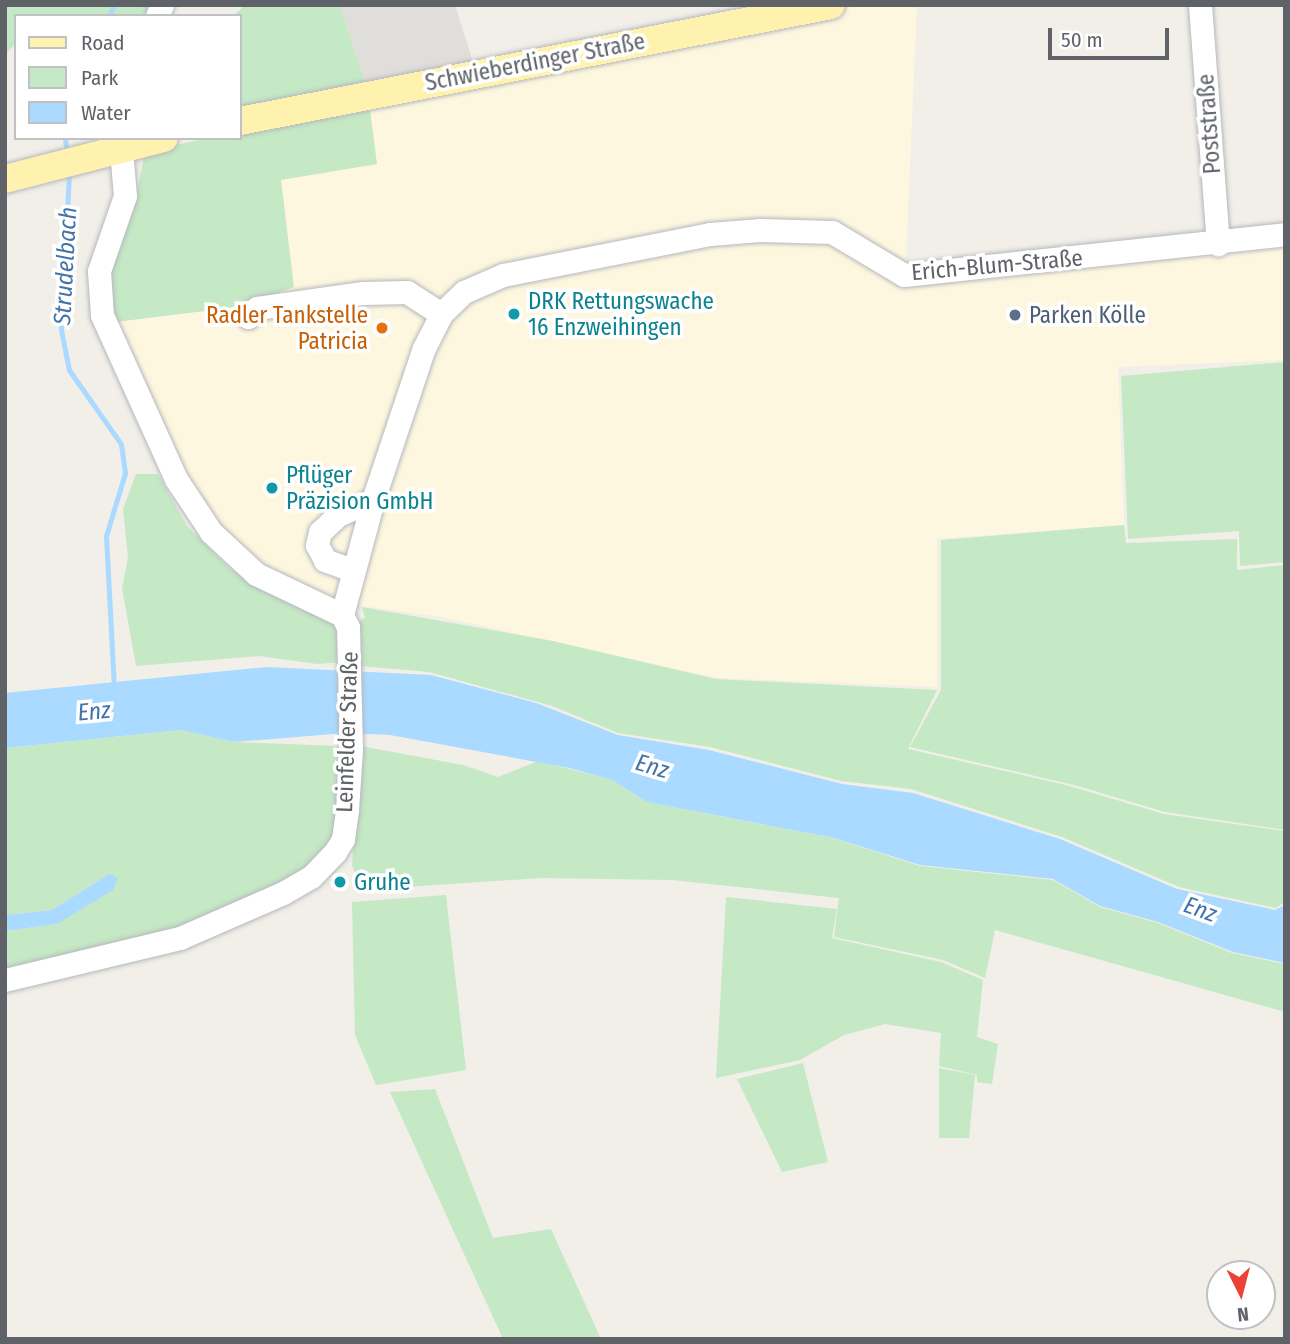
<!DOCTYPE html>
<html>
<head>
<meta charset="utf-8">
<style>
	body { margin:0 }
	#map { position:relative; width:1290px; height:1344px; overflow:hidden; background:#f1efe8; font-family:"Fira Sans Condensed",sans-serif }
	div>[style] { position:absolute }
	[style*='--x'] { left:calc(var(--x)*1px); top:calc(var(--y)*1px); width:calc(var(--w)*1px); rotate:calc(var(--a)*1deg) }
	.commercial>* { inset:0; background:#fef7e0 }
	.industrial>* { inset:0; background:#e0deda }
	.green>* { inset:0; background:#c5e8c5 }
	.water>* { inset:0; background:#aadaff }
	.stream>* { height:5px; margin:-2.5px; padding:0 2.5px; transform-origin:2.5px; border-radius:2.5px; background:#aadaff }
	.roads { filter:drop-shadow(0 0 2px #b5b8bc) drop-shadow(0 0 2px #b5b8bc) }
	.minor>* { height:23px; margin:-11.5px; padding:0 11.5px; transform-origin:11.5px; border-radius:11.5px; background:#fff }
	.major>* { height:28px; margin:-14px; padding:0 14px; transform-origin:14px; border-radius:14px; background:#fff2af }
	.dots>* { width:19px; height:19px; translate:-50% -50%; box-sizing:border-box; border:4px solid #fff; border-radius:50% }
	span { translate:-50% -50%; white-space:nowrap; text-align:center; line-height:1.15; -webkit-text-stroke:7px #fff; paint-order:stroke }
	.street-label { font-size:23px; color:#5f6368 }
	.culture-label { font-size:23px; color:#0d838f }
	.left { translate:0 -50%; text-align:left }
	.food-label { font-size:23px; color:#c56008 }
	.right { translate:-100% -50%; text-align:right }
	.service-label { font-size:23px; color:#4e5e75 }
	.water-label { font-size:24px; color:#4174aa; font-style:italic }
	.frame { position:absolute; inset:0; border:7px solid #5f6368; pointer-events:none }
	.legend { position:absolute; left:14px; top:14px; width:228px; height:126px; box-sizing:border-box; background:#fff; border:2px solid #bfc1c3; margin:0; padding:9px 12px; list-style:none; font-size:21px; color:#5f6368 }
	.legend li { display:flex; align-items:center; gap:14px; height:35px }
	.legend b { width:35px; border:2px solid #bfc1c3 }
	.north { position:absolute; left:1206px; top:1260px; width:70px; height:70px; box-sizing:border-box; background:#fff; border:2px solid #bfc1c3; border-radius:50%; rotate:174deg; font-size:19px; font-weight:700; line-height:28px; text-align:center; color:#5f6368 }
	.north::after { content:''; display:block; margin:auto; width:24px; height:32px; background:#ea4335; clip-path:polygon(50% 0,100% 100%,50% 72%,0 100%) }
	.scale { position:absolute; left:1048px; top:28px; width:121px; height:32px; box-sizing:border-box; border:4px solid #5f6368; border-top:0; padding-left:9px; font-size:21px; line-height:24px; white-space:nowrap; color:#5f6368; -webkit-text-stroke:5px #fff; paint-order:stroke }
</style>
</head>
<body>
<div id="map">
	<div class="commercial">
		<div style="clip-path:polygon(852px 5px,917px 5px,905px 280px,1285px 238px,1285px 360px,1118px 367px,1124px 525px,937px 539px,937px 687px,717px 678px,442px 617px,326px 601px,289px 586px,213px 530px,107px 323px,237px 307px,281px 179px,376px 164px,369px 102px)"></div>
	</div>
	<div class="industrial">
		<div style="clip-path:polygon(340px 5px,455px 5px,474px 65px,365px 82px)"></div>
	</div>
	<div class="green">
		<div style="clip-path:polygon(5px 5px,153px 5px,148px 16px,16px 16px,16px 44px,5px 54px)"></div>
		<div style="clip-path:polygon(245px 5px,340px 5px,365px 82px,240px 107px,240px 16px,233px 16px)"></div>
		<div style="clip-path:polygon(369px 102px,377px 164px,281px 180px,294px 287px,237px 307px,107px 323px,105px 270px,136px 198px,145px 152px,207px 138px,240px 138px,240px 131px)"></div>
		<div style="clip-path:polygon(1285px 362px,1285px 562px,1240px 566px,1239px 531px,1128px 539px,1121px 376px)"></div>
		<div style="clip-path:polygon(136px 474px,158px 474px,187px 526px,230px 569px,286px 602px,327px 616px,335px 624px,341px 641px,341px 662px,317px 664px,259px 656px,136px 666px,122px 588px,128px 558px,123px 509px)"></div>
		<div style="clip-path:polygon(1124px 525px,1126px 543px,1237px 539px,1237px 570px,1285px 565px,1285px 830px,1165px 812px,1074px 785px,910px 747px,941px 690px,941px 540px)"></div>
		<div style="clip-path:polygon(362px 607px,553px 641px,716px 679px,937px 690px,908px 749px,1066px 785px,1164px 814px,1285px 831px,1285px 901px,1276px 908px,1179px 887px,1062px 837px,911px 789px,841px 781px,710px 747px,618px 733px,552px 706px,429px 672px,360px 666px,353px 625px,365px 618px)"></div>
		<div style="clip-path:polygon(181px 730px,234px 742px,339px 746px,337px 822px,330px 840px,303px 873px,180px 938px,5px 980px,5px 931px,57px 924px,109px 874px,52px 910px,5px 915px,5px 748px)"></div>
		<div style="clip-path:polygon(360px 746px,463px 765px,498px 777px,538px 761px,612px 780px,647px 802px,833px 838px,920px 866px,1053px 880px,1100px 907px,1158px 923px,1232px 953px,1285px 964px,1285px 1012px,995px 930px,985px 978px,943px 960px,834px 937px,839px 898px,673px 880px,542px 878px,361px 890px,352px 865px)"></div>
		<div style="clip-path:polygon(446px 895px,466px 1070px,376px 1085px,355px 1035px,352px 902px)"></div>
		<div style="clip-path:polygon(726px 897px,837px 909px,832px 938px,941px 962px,983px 980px,977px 1037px,998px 1044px,992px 1084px,977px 1082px,977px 1075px,939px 1066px,941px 1033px,885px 1024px,844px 1035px,800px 1060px,716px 1078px)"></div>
		<div style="clip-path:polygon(803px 1063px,828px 1162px,782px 1172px,737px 1079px)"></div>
		<div style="clip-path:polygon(939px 1068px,975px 1075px,969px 1138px,939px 1138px)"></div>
		<div style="clip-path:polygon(435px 1089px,493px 1238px,551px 1229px,601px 1339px,503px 1339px,390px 1092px)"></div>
	</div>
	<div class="water">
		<div style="clip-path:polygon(267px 667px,431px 675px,536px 703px,618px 735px,709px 750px,842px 784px,913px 793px,1060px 839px,1177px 889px,1275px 910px,1285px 905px,1285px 963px,1233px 952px,1158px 922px,1100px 906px,1053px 879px,920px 865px,834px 838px,647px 802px,612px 780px,569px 768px,390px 735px,345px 733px,234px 742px,181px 730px,5px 748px,5px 693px)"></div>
		<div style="clip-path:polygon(109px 874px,118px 878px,113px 890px,57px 924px,5px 931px,5px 915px,52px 910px)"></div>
	</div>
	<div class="stream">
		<div style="--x:109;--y:16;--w:12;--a:-66"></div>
		<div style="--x:65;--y:138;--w:18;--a:84"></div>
		<div style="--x:69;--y:173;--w:157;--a:92.9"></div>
		<div style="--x:61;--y:330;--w:41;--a:78.7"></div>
		<div style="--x:69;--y:370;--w:90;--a:54.9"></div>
		<div style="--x:121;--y:444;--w:29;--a:82"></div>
		<div style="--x:125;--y:473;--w:66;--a:106.8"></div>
		<div style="--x:106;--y:536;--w:152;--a:87"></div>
	</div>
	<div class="roads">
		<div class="minor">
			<div style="--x:1200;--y:5;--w:240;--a:85.7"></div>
			<div style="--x:157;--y:16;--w:12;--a:-66"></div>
			<div style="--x:248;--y:317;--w:13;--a:-45"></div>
			<div style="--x:257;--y:308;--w:107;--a:-8.1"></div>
			<div style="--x:363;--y:293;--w:44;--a:-1.3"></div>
			<div style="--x:407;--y:292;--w:40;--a:32.9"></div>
			<div style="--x:352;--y:570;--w:29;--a:-160"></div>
			<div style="--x:325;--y:560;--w:17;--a:-118"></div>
			<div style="--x:317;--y:545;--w:13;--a:-77"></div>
			<div style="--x:320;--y:532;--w:25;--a:-43"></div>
			<div style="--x:338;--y:515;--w:38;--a:-23"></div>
			<div style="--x:342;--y:615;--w:119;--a:-74.9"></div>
			<div style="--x:373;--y:500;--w:160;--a:-71.5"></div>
			<div style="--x:424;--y:348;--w:38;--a:-63"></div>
			<div style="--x:441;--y:314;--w:32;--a:-44"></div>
			<div style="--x:464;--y:292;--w:43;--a:-23.6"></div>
			<div style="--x:503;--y:275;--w:211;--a:-11.2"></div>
			<div style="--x:710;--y:234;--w:50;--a:-4.6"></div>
			<div style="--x:760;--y:230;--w:72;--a:1.6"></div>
			<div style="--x:832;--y:232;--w:84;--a:30.8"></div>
			<div style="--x:904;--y:275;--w:383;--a:-6.1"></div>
			<div style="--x:5;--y:980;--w:180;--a:-13.5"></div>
			<div style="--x:180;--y:938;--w:112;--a:-23.6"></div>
			<div style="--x:283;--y:893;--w:32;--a:-30"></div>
			<div style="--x:311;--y:877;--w:35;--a:-46"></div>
			<div style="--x:335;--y:852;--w:15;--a:-58"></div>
			<div style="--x:343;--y:839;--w:29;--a:-82"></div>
			<div style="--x:347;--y:810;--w:61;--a:-86.2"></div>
			<div style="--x:351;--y:749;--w:122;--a:-91.4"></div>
			<div style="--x:348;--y:627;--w:13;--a:-117"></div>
			<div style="--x:342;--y:615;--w:95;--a:-154.5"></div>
			<div style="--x:256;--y:574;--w:62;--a:-137"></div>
			<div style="--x:211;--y:532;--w:64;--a:-123.4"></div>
			<div style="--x:176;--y:479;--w:180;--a:-114.3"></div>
			<div style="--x:102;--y:315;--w:44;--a:-93.9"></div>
			<div style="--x:99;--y:271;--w:79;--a:-70.9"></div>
			<div style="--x:125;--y:196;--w:58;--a:-94.9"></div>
		</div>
		<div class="major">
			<div style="--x:240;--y:121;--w:602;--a:-11.1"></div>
			<div style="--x:5;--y:179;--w:164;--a:-14.5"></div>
		</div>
	</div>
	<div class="dots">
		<div style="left:514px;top:314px;background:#0f9aa8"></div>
		<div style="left:1015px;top:315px;background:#5c6f8a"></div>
		<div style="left:382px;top:328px;background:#e8710a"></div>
		<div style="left:272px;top:488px;background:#0f9aa8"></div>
		<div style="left:340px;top:882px;background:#0f9aa8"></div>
	</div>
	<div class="street-label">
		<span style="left:535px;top:62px;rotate:-11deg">Schwieberdinger Straße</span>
		<span style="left:1209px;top:124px;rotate:-94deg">Poststraße</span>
		<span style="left:997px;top:265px;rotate:-5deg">Erich-Blum-Straße</span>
		<span style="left:347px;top:732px;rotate:-88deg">Leinfelder Straße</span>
	</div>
	<div class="culture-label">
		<span class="left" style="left:528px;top:314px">DRK Rettungswache<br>16 Enzweihingen</span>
		<span class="left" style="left:286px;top:488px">Pflüger<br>Präzision GmbH</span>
		<span class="left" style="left:354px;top:882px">Gruhe</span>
	</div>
	<div class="food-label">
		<span class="right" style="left:368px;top:328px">Radler Tankstelle<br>Patricia</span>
	</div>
	<div class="service-label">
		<span class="left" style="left:1029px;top:315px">Parken Kölle</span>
	</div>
	<div class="water-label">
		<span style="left:66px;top:266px;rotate:-87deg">Strudelbach</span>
		<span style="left:94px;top:712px;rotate:-5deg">Enz</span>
		<span style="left:652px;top:767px;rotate:16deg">Enz</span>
		<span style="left:1200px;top:910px;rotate:20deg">Enz</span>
	</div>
	<div class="frame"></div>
	<ul class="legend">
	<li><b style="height:9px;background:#fff2af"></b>Road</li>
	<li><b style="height:19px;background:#c5e8c5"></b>Park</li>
	<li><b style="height:19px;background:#aadaff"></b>Water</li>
	</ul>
	<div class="north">N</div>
	<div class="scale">50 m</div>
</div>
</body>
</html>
